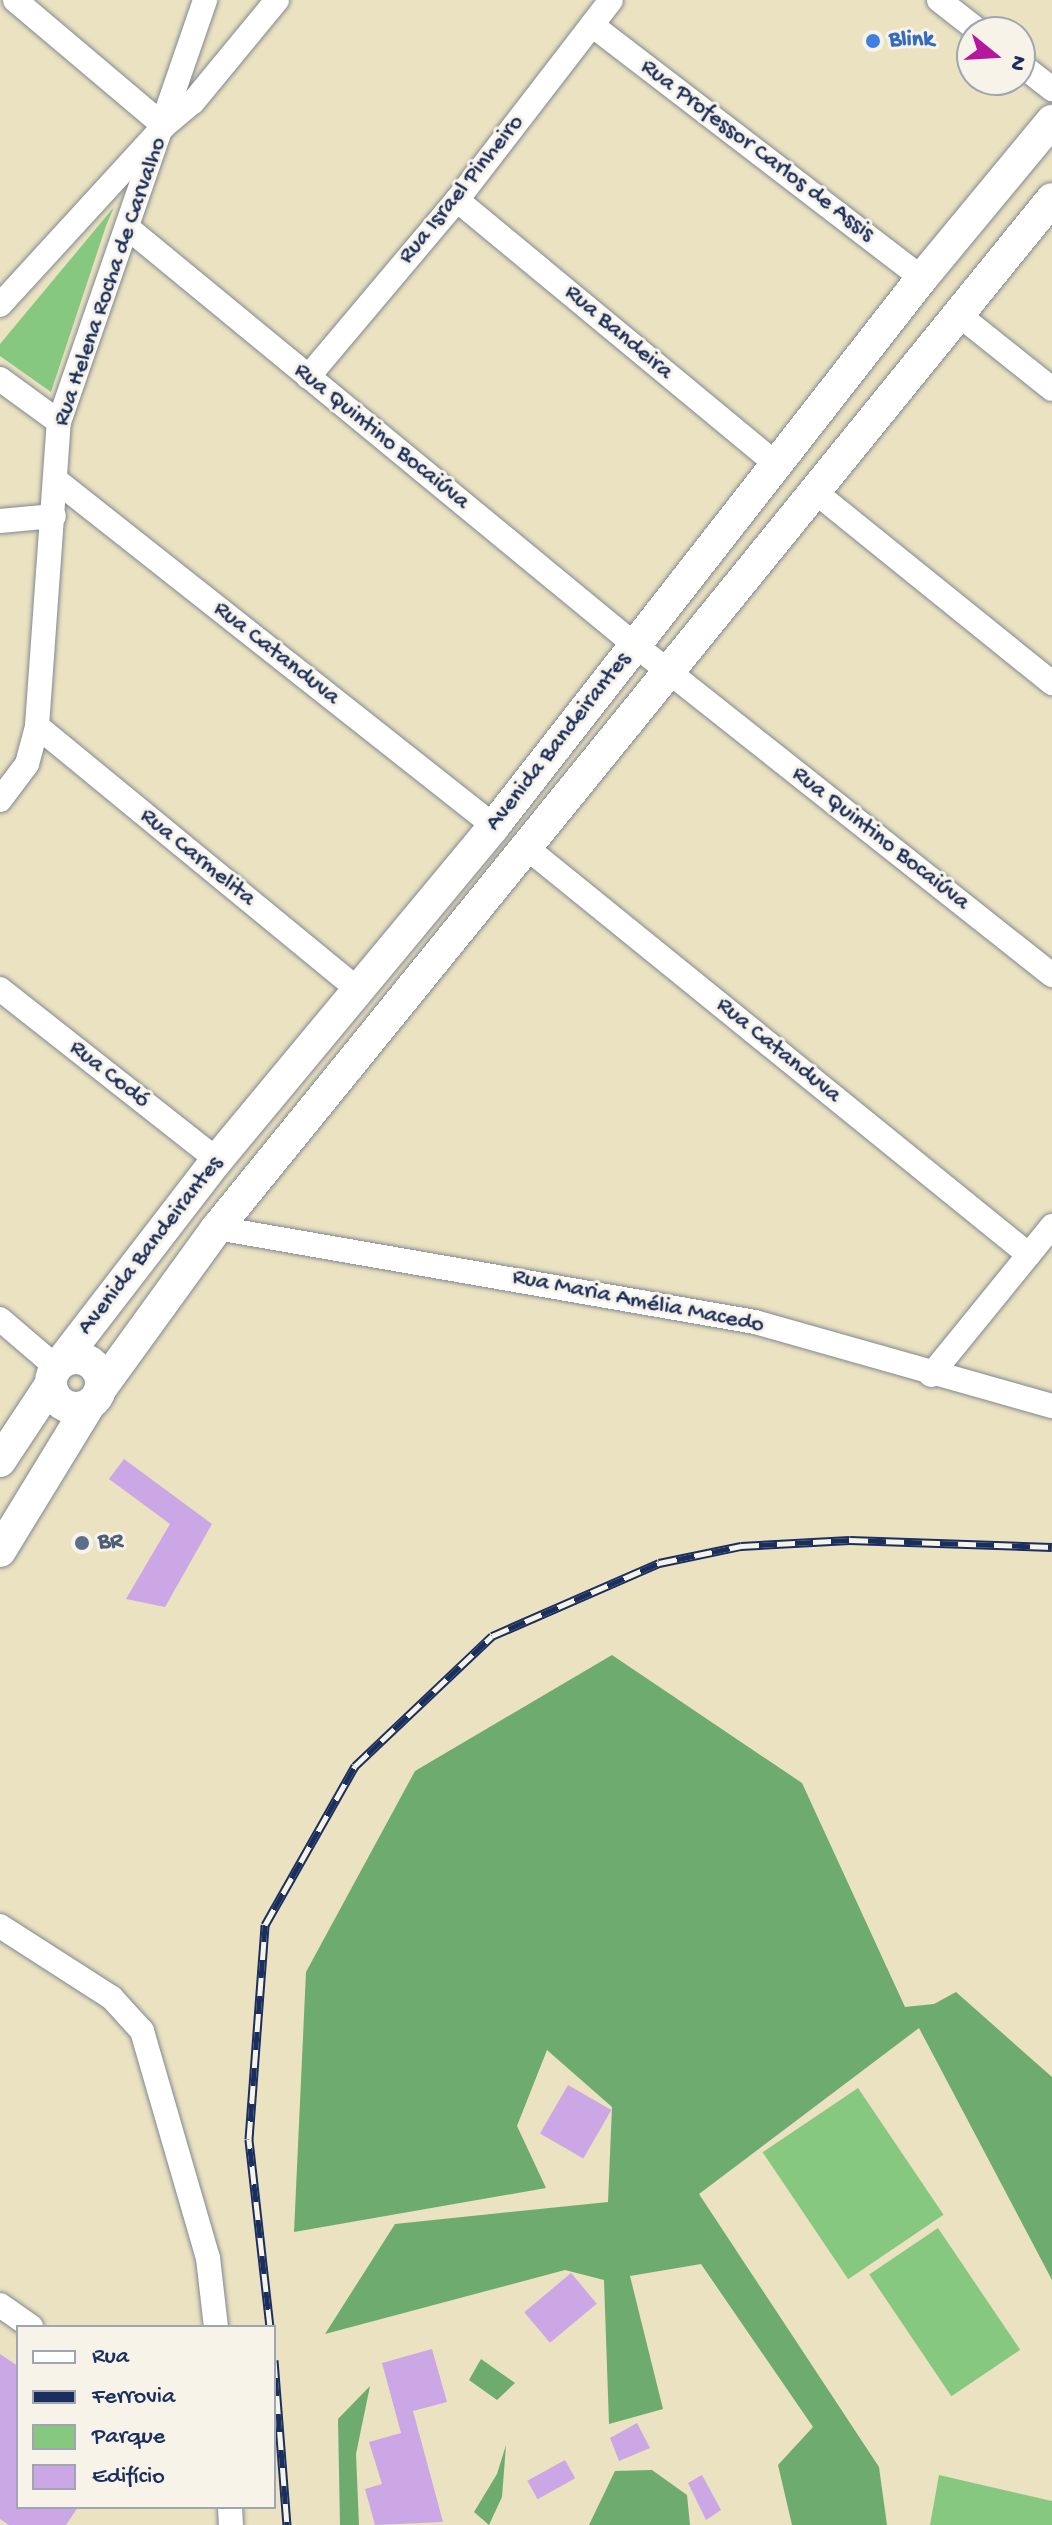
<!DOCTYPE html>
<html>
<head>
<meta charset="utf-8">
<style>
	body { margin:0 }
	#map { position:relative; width:1052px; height:2525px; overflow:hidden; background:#eae2c1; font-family:"Gochi Hand",sans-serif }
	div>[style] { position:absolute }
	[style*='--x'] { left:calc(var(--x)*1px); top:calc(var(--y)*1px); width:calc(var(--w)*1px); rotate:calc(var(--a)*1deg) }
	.green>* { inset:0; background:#87c880; transform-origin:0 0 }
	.forest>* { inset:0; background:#6dac6e }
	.building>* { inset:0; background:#cba7e5; transform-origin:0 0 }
	.roads { filter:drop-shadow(0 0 2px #828890) drop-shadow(0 0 2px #828890) }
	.minor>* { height:24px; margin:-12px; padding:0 12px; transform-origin:12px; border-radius:12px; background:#fff }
	.major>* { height:32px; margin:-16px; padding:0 16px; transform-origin:16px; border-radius:16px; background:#fff }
	.major>.ring { margin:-16px; padding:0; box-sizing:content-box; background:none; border:32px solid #fff; border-radius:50% }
	.rail>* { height:9px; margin-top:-4.5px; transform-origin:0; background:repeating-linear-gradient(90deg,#f7f3e8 0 18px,#1b2f5e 0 36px); box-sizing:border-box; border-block:2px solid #1b2f5e }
	.dots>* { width:22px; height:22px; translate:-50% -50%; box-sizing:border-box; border:4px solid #f7f3e8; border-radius:50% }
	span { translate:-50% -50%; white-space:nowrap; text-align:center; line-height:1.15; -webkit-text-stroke:6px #f7f3e8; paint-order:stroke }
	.shop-label { font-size:24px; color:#366cbe; font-weight:700 }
	.left { translate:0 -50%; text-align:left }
	.street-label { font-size:24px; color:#1b2f5e }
	.service-label { font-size:24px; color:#4e5e75; font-weight:700 }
	.legend { position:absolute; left:16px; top:2325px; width:260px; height:184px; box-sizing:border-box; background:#f7f3e8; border:2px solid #9fa5b1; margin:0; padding:10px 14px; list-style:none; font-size:24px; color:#1b2f5e }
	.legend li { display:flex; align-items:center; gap:16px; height:40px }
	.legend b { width:40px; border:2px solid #9fa5b1 }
	.north { position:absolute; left:956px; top:16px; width:80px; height:80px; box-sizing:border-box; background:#f7f3e8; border:2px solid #9fa5b1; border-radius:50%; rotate:108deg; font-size:22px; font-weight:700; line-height:32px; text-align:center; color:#1b2f5e }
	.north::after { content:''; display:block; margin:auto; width:28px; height:36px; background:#b5179e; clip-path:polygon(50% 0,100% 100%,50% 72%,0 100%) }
</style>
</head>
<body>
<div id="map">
	<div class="green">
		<div style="clip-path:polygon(114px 207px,106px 226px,51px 392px,0 356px,0 344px)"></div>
		<div style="left:858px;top:2088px;width:153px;height:115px;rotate:56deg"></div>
		<div style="left:938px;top:2228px;width:147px;height:83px;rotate:56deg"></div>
		<div style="clip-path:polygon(939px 2475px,1052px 2501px,1052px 2525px,930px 2525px)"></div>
	</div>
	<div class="forest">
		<div style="clip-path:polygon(612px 1655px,802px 1783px,905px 2007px,934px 2004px,956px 1992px,1052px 2077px,1052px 2280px,919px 2028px,699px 2194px,879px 2467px,887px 2525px,792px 2525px,778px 2465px,813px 2427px,701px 2264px,630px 2276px,663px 2409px,609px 2424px,604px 2280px,565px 2270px,325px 2334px,395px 2224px,608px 2202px,612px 2107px,547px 2050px,517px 2126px,546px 2188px,294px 2232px,306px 1972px,415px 1771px)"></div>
		<div style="clip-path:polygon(481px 2359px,515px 2383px,497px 2400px,469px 2380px)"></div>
		<div style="clip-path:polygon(370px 2386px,356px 2454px,359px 2525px,340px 2525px,338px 2419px)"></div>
		<div style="clip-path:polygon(506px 2445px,502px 2497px,489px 2525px,474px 2512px,497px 2474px)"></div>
		<div style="clip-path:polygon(652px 2470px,687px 2495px,690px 2525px,589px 2525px,615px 2471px)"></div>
	</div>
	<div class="building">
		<div style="clip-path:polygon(124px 1459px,212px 1524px,165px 1607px,126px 1599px,170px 1524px,109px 1479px)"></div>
		<div style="left:568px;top:2085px;width:50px;height:56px;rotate:30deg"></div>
		<div style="left:571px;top:2273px;width:40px;height:61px;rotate:50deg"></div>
		<div style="clip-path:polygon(432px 2349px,447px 2402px,413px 2411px,443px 2522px,375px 2525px,365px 2489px,382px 2484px,369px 2442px,401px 2433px,382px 2363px)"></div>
		<div style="clip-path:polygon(0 2354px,18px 2366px,18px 2507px,78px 2507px,66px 2525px,9px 2525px,0 2519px)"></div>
		<div style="clip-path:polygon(637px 2423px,650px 2448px,619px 2461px,610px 2438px)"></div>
		<div style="left:565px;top:2460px;width:21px;height:43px;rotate:61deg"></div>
		<div style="clip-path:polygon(702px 2475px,721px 2510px,706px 2520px,688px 2483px)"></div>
	</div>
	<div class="roads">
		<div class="minor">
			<div style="--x:15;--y:0;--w:195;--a:40.2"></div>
			<div style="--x:939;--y:0;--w:52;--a:38"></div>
			<div style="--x:592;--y:25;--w:416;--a:37.5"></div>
			<div style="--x:1020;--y:64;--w:41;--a:38"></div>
			<div style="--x:457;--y:200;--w:418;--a:39.6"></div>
			<div style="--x:128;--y:228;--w:656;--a:39.44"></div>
			<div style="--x:635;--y:645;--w:532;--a:38.36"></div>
			<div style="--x:0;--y:305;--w:243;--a:-47.5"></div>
			<div style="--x:164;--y:126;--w:38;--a:-40"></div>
			<div style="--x:193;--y:102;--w:132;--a:-50.5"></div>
			<div style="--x:958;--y:314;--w:120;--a:38.6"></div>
			<div style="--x:308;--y:377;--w:231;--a:-49.9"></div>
			<div style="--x:457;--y:200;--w:252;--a:-52.4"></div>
			<div style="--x:0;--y:379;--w:73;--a:36.1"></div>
			<div style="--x:57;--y:481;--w:557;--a:38.29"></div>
			<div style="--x:814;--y:491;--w:306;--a:38.9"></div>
			<div style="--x:0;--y:521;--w:54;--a:-5.3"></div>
			<div style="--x:37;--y:726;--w:416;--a:39.4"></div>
			<div style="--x:0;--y:800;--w:45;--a:-53.1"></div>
			<div style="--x:27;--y:764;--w:39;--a:-75"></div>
			<div style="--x:37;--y:726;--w:305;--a:-85.9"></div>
			<div style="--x:59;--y:422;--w:447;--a:-70.9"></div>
			<div style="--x:527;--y:848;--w:646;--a:39.03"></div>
			<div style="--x:0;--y:989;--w:276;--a:38.2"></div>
			<div style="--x:217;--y:1228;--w:546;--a:9.91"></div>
			<div style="--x:755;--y:1322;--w:309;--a:15.8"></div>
			<div style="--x:0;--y:1319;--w:74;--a:40.6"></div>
			<div style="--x:931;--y:1375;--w:192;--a:-50.9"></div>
			<div style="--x:0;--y:1926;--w:133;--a:32.7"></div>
			<div style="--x:112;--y:1998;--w:45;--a:47.7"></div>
			<div style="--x:142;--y:2031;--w:236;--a:73.8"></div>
			<div style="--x:208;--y:2258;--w:69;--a:83.4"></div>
			<div style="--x:0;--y:2305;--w:38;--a:35"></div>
			<div style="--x:230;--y:2507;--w:18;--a:87"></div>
		</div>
		<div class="major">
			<div class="ring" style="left:51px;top:1358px;width:18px;height:18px"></div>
			<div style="--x:62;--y:1361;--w:254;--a:-52.4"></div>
			<div style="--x:217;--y:1160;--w:434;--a:-50.3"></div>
			<div style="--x:494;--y:826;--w:695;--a:-52.01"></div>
			<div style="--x:922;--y:278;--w:204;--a:-50.4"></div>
			<div style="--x:101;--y:1388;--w:198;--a:-54.1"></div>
			<div style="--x:217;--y:1228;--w:1325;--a:-50.94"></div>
			<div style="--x:0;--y:1461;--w:92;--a:-56.5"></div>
			<div style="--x:0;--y:1551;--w:171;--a:-58.6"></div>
		</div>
	</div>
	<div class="rail">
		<div style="--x:270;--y:2327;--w:189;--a:-96.4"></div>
		<div style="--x:249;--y:2139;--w:215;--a:-85.7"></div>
		<div style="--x:265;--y:1925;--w:183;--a:-60.5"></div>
		<div style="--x:355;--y:1766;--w:189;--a:-43.5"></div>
		<div style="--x:492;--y:1636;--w:182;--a:-23.6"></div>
		<div style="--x:659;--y:1563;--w:84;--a:-11.7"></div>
		<div style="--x:741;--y:1546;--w:109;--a:-3.2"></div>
		<div style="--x:850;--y:1540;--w:202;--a:2"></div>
		<div style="--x:274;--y:2360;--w:166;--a:85.5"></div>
	</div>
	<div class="dots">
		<div style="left:873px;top:41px;background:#3f7fe0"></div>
		<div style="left:82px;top:1543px;background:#5c6f8a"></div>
	</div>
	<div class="shop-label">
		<span class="left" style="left:889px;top:41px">Blink</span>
	</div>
	<div class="street-label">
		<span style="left:757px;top:151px;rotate:37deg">Rua Professor Carlos de Assis</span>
		<span style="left:462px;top:190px;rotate:-51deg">Rua Israel Pinheiro</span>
		<span style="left:111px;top:282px;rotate:-71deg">Rua Helena Rocha de Carvalho</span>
		<span style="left:618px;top:333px;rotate:40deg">Rua Bandeira</span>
		<span style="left:381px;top:437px;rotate:39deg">Rua Quintino Bocaiúva</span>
		<span style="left:276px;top:654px;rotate:38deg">Rua Catanduva</span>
		<span style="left:559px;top:742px;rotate:-52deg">Avenida Bandeirantes</span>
		<span style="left:880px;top:839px;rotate:38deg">Rua Quintino Bocaiúva</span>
		<span style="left:197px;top:858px;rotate:39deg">Rua Carmelita</span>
		<span style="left:778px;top:1051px;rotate:39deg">Rua Catanduva</span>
		<span style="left:109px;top:1075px;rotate:38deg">Rua Codó</span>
		<span style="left:151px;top:1246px;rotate:-52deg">Avenida Bandeirantes</span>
		<span style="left:638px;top:1302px;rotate:11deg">Rua Maria Amélia Macedo</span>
	</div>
	<div class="service-label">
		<span class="left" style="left:98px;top:1543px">BR</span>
	</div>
	<ul class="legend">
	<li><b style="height:10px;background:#fff"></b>Rua</li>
	<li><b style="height:10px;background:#1b2f5e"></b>Ferrovia</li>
	<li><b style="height:22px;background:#87c880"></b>Parque</li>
	<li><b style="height:22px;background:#cba7e5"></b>Edifício</li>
	</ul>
	<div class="north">N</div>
</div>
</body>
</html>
